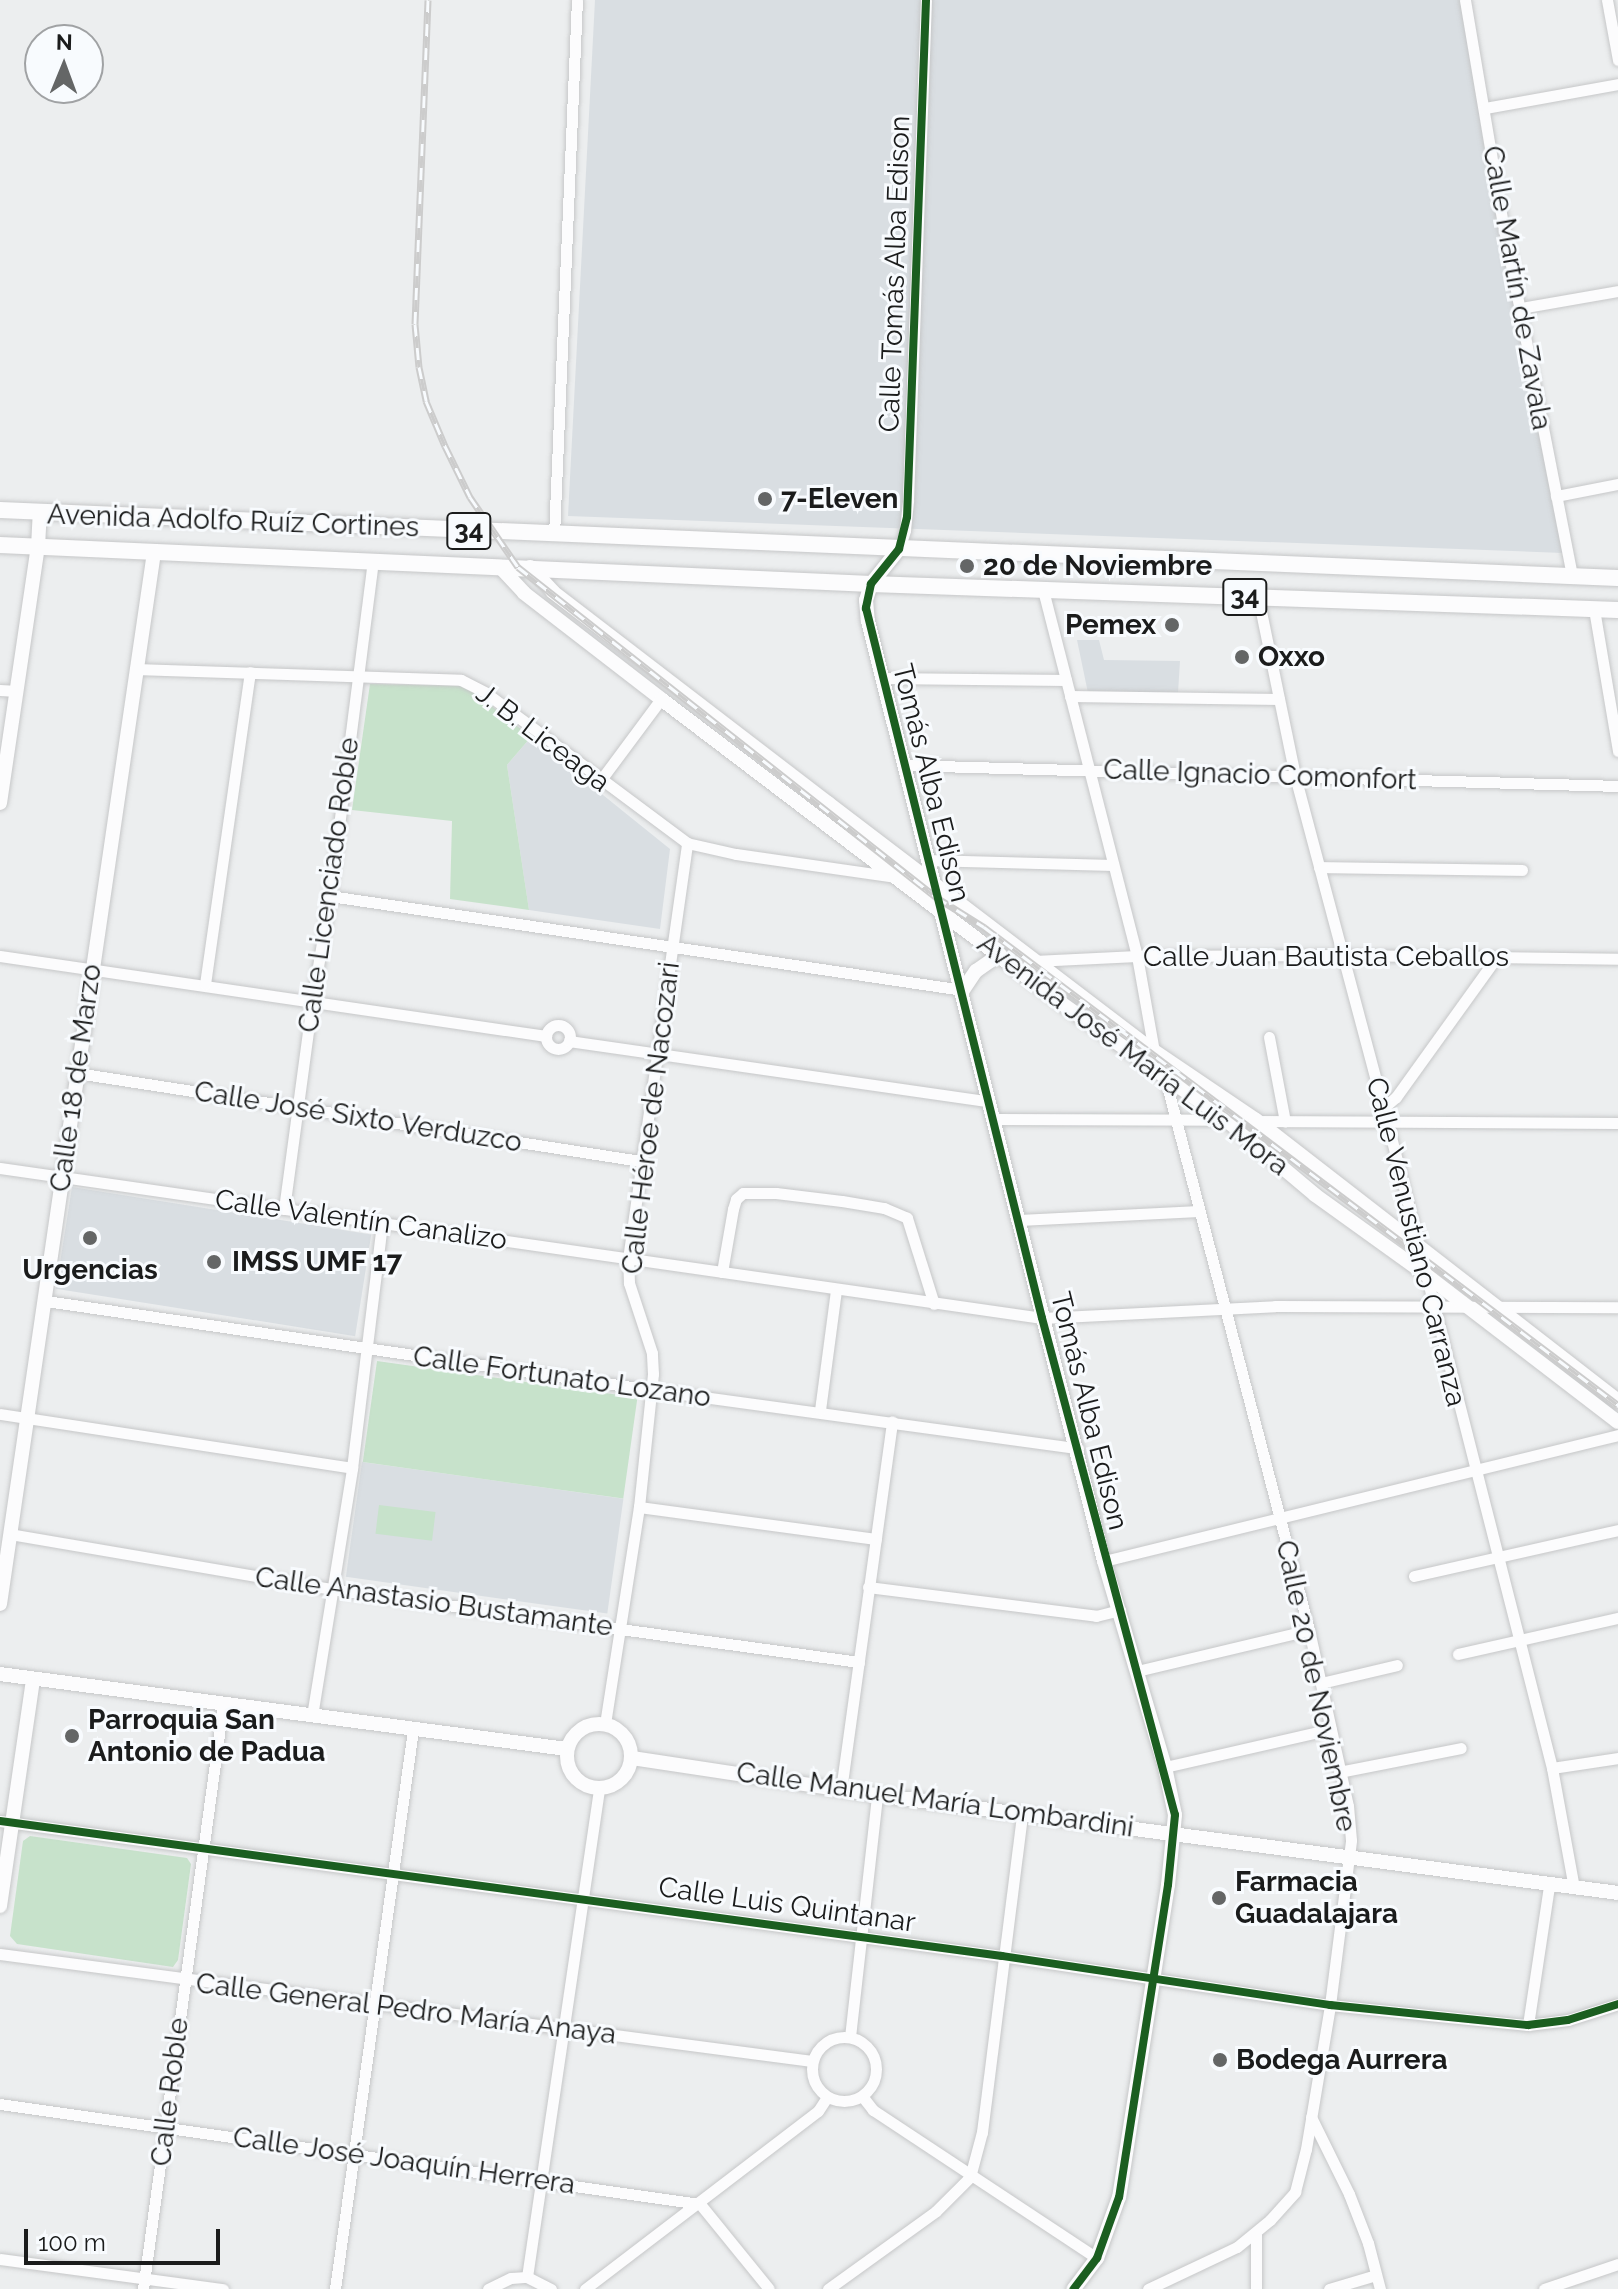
<!DOCTYPE html>
<html>
<head>
<meta charset="utf-8">
<style>
	body { margin:0 }
	#map { position:relative; width:1618px; height:2289px; overflow:hidden; background:#eceeef; font-family:Raleway,sans-serif }
	div>[style] { position:absolute }
	[style*='--x'] { left:calc(var(--x)*1px); top:calc(var(--y)*1px); width:calc(var(--w)*1px); rotate:calc(var(--a)*1deg) }
	.built>* { inset:0; background:#d9dee2; transform-origin:0 0 }
	.green>* { inset:0; background:#c7e2cb; transform-origin:0 0 }
	.roads { filter:drop-shadow(0 0 2px #c6c7c8) drop-shadow(0 0 2px #c6c7c8) }
	.minor>* { height:11px; margin:-5.5px; padding:0 5.5px; transform-origin:5.5px; border-radius:5.5px; background:#fcfcfd }
	.minor>.ring { margin:-5.5px; padding:0; box-sizing:content-box; background:none; border:11px solid #fcfcfd; border-radius:50% }
	.tertiary>* { height:14px; margin:-7px; padding:0 7px; transform-origin:7px; border-radius:7px; background:#fcfcfd }
	.tertiary>.ring { margin:-7px; padding:0; box-sizing:content-box; background:none; border:14px solid #fcfcfd; border-radius:50% }
	.primary>* { height:16px; margin:-8px; padding:0 8px; transform-origin:8px; border-radius:8px; background:#fcfcfd }
	.rail>* { height:7px; margin-top:-3.5px; transform-origin:0; background:repeating-linear-gradient(90deg,#f8fbfe 0 12px,#ccc 0 24px); box-sizing:border-box; border-block:2px solid #ccc }
	.cycleway>* { height:8px; margin:-4px; padding:0 4px; transform-origin:4px; border-radius:4px; background:#1b5e20 }
	.dots>* { width:22px; height:22px; translate:-50% -50%; box-sizing:border-box; border:4px solid #f8fbfe; border-radius:50% }
	span { translate:-50% -50%; white-space:nowrap; text-align:center; line-height:1.15; -webkit-text-stroke:6px #f8fbfe; paint-order:stroke }
	.shield-label span { padding:2px 6px; background:#f8fbfe; border:2px solid; border-radius:6px; -webkit-text-stroke-width:0 }
	.shield-label { font-size:26px; color:#1b1c1c; font-weight:700 }
	.street-label { font-size:28px; color:#1b1c1c }
	.poi-label { font-size:28px; color:#1b1c1c; font-weight:700 }
	.left { translate:0 -50%; text-align:left }
	.right { translate:-100% -50%; text-align:right }
	.north { position:absolute; left:24px; top:24px; width:80px; height:80px; box-sizing:border-box; background:#f8fbfe; border:2px solid #a0a2a4; border-radius:50%; rotate:1deg; font-size:22px; font-weight:700; line-height:32px; text-align:center; color:#1b1c1c }
	.north::after { content:''; display:block; margin:auto; width:28px; height:36px; background:#646666; clip-path:polygon(50% 0,100% 100%,50% 72%,0 100%) }
	.scale { position:absolute; left:24px; top:2229px; width:196px; height:36px; box-sizing:border-box; border:4px solid #1b1c1c; border-top:0; padding-left:10px; font-size:24px; line-height:28px; white-space:nowrap; color:#1b1c1c; -webkit-text-stroke:6px #f8fbfe; paint-order:stroke }
</style>
</head>
<body>
<div id="map">
	<div class="built">
		<div style="clip-path:polygon(595px 0,1462px 0,1563px 553px,568px 516px)"></div>
		<div style="clip-path:polygon(1077px 640px,1099px 640px,1104px 660px,1180px 661px,1178px 693px,1088px 693px)"></div>
		<div style="clip-path:polygon(531px 737px,670px 849px,660px 929px,529px 910px,507px 765px)"></div>
		<div style="left:72px;top:1187px;width:303px;height:103px;rotate:9deg"></div>
		<div style="left:362px;top:1462px;width:264px;height:116px;rotate:8deg"></div>
	</div>
	<div class="green">
		<div style="clip-path:polygon(370px 684px,466px 686px,531px 737px,507px 765px,529px 910px,450px 899px,452px 821px,352px 810px)"></div>
		<div style="left:377px;top:1361px;width:263px;height:102px;rotate:8deg"></div>
		<div style="left:379px;top:1505px;width:57px;height:29px;rotate:7deg"></div>
		<div style="clip-path:polygon(30px 1836px,187px 1858px,191px 1864px,178px 1960px,173px 1967px,17px 1944px,10px 1936px,23px 1841px)"></div>
	</div>
	<div class="roads">
		<div class="minor">
			<div style="--x:1465;--y:0;--w:227;--a:80.4"></div>
			<div style="--x:1503;--y:224;--w:359;--a:78.9"></div>
			<div style="--x:1607;--y:0;--w:61;--a:79.6"></div>
			<div style="--x:1485;--y:108;--w:135;--a:-10.2"></div>
			<div style="--x:1521;--y:308;--w:98;--a:-9.9"></div>
			<div style="--x:1556;--y:496;--w:63;--a:-11"></div>
			<div style="--x:554;--y:535;--w:535;--a:-87.54"></div>
			<div style="--x:899;--y:549;--w:20;--a:-72"></div>
			<div style="--x:905;--y:530;--w:30;--a:-84"></div>
			<div style="--x:908;--y:500;--w:500;--a:-87.94"></div>
			<div style="--x:1043;--y:590;--w:378;--a:75.6"></div>
			<div style="--x:1137;--y:956;--w:97;--a:79.9"></div>
			<div style="--x:1258;--y:597;--w:183;--a:78.3"></div>
			<div style="--x:1295;--y:776;--w:357;--a:75.1"></div>
			<div style="--x:1387;--y:1121;--w:668;--a:75.69"></div>
			<div style="--x:1552;--y:1768;--w:122;--a:79.6"></div>
			<div style="--x:1594;--y:609;--w:144;--a:80.4"></div>
			<div style="--x:135;--y:669;--w:326;--a:1.9"></div>
			<div style="--x:461;--y:680;--w:28;--a:27"></div>
			<div style="--x:486;--y:693;--w:251;--a:36.7"></div>
			<div style="--x:687;--y:843;--w:50;--a:12.7"></div>
			<div style="--x:736;--y:854;--w:197;--a:8.2"></div>
			<div style="--x:882;--y:678;--w:184;--a:0.6"></div>
			<div style="--x:0;--y:690;--w:17;--a:3"></div>
			<div style="--x:1070;--y:696;--w:209;--a:0.8"></div>
			<div style="--x:903;--y:765;--w:715;--a:1.68"></div>
			<div style="--x:600;--y:781;--w:102;--a:-53.4"></div>
			<div style="--x:926;--y:860;--w:187;--a:1.5"></div>
			<div style="--x:1319;--y:867;--w:203;--a:0.8"></div>
			<div style="--x:330;--y:896;--w:640;--a:8.45"></div>
			<div style="--x:0;--y:956;--w:552;--a:8.34"></div>
			<div style="--x:1034;--y:961;--w:103;--a:-2.8"></div>
			<div style="--x:1137;--y:956;--w:206;--a:-0.3"></div>
			<div style="--x:1343;--y:955;--w:275;--a:0.8"></div>
			<div style="--x:205;--y:984;--w:315;--a:-81.8"></div>
			<div class="ring" style="left:546px;top:1025px;width:13px;height:13px"></div>
			<div style="--x:1269;--y:1037;--w:86;--a:79.3"></div>
			<div style="--x:569;--y:1041;--w:425;--a:8.2"></div>
			<div style="--x:77;--y:1073;--w:570;--a:8.88"></div>
			<div style="--x:1383;--y:1108;--w:17;--a:-40"></div>
			<div style="--x:1396;--y:1097;--w:171;--a:-54.3"></div>
			<div style="--x:994;--y:1119;--w:231;--a:0.2"></div>
			<div style="--x:1256;--y:1121;--w:362;--a:0.3"></div>
			<div style="--x:0;--y:1168;--w:1053;--a:8.19"></div>
			<div style="--x:1042;--y:1318;--w:233;--a:-2.9"></div>
			<div style="--x:1275;--y:1306;--w:343;--a:0.2"></div>
			<div style="--x:284;--y:1209;--w:209;--a:-82.3"></div>
			<div style="--x:312;--y:1002;--w:108;--a:-80.4"></div>
			<div style="--x:330;--y:896;--w:337;--a:-82.7"></div>
			<div style="--x:1019;--y:1220;--w:180;--a:-2.9"></div>
			<div style="--x:722;--y:1272;--w:64;--a:-80.1"></div>
			<div style="--x:733;--y:1209;--w:10;--a:-73"></div>
			<div style="--x:736;--y:1199;--w:9;--a:-41"></div>
			<div style="--x:743;--y:1193;--w:33;--a:0"></div>
			<div style="--x:776;--y:1193;--w:66;--a:6.9"></div>
			<div style="--x:842;--y:1201;--w:43;--a:9.5"></div>
			<div style="--x:884;--y:1208;--w:25;--a:23"></div>
			<div style="--x:907;--y:1218;--w:90;--a:72.6"></div>
			<div style="--x:46;--y:1301;--w:613;--a:8.35"></div>
			<div style="--x:652;--y:1390;--w:430;--a:7.8"></div>
			<div style="--x:820;--y:1410;--w:121;--a:-82.4"></div>
			<div style="--x:0;--y:1414;--w:356;--a:8.7"></div>
			<div style="--x:639;--y:1507;--w:239;--a:7.7"></div>
			<div style="--x:10;--y:1534;--w:326;--a:9.7"></div>
			<div style="--x:331;--y:1589;--w:533;--a:7.87"></div>
			<div style="--x:1104;--y:1561;--w:529;--a:-13.77"></div>
			<div style="--x:1414;--y:1576;--w:209;--a:-12.7"></div>
			<div style="--x:868;--y:1587;--w:230;--a:7.2"></div>
			<div style="--x:1096;--y:1616;--w:25;--a:-14"></div>
			<div style="--x:1458;--y:1654;--w:164;--a:-12.7"></div>
			<div style="--x:1137;--y:1671;--w:177;--a:-13.4"></div>
			<div style="--x:1321;--y:1683;--w:78;--a:-13.3"></div>
			<div style="--x:312;--y:1716;--w:251;--a:-80.8"></div>
			<div style="--x:352;--y:1468;--w:246;--a:-83"></div>
			<div style="--x:605;--y:1724;--w:220;--a:-81.1"></div>
			<div style="--x:639;--y:1507;--w:134;--a:-84"></div>
			<div style="--x:653;--y:1374;--w:21;--a:-93"></div>
			<div style="--x:652;--y:1353;--w:74;--a:-108.2"></div>
			<div style="--x:629;--y:1283;--w:24;--a:-92"></div>
			<div style="--x:628;--y:1259;--w:420;--a:-81.9"></div>
			<div style="--x:1165;--y:1767;--w:170;--a:-12.9"></div>
			<div style="--x:1552;--y:1768;--w:67;--a:-8.6"></div>
			<div style="--x:1339;--y:1772;--w:124;--a:-11.1"></div>
			<div style="--x:841;--y:1790;--w:372;--a:-82.1"></div>
			<div style="--x:0;--y:1821;--w:1011;--a:7.67"></div>
			<div style="--x:1002;--y:1956;--w:332;--a:8.5"></div>
			<div style="--x:1330;--y:2005;--w:199;--a:5.8"></div>
			<div style="--x:1528;--y:2025;--w:40;--a:-7.1"></div>
			<div style="--x:1568;--y:2020;--w:52;--a:-17.7"></div>
			<div style="--x:0;--y:1954;--w:819;--a:7.51"></div>
			<div style="--x:1528;--y:2025;--w:141;--a:-81.4"></div>
			<div style="--x:850;--y:2037;--w:244;--a:-83.6"></div>
			<div class="ring" style="left:812px;top:2037px;width:53px;height:53px"></div>
			<div style="--x:862;--y:2096;--w:18;--a:52"></div>
			<div style="--x:873;--y:2110;--w:268;--a:33.5"></div>
			<div style="--x:0;--y:2104;--w:707;--a:8.13"></div>
			<div style="--x:700;--y:2204;--w:109;--a:50.9"></div>
			<div style="--x:1311;--y:2117;--w:86;--a:63.7"></div>
			<div style="--x:1349;--y:2194;--w:53;--a:68.8"></div>
			<div style="--x:1368;--y:2243;--w:48;--a:75.4"></div>
			<div style="--x:1256;--y:2234;--w:55;--a:90"></div>
			<div style="--x:0;--y:2259;--w:225;--a:7.7"></div>
			<div style="--x:527;--y:2277;--w:494;--a:-81.6"></div>
			<div style="--x:143;--y:2289;--w:589;--a:-82.2"></div>
			<div style="--x:335;--y:2289;--w:564;--a:-82.06"></div>
			<div style="--x:488;--y:2289;--w:25;--a:-26"></div>
			<div style="--x:511;--y:2278;--w:16;--a:-4"></div>
			<div style="--x:527;--y:2277;--w:27;--a:27"></div>
			<div style="--x:585;--y:2289;--w:293;--a:-37.4"></div>
			<div style="--x:818;--y:2111;--w:17;--a:-57"></div>
			<div style="--x:828;--y:2289;--w:133;--a:-35.8"></div>
			<div style="--x:936;--y:2211;--w:48;--a:-45"></div>
			<div style="--x:970;--y:2177;--w:47;--a:-75.1"></div>
			<div style="--x:982;--y:2132;--w:321;--a:-82.8"></div>
			<div style="--x:1148;--y:2289;--w:98;--a:-25.3"></div>
			<div style="--x:1237;--y:2247;--w:43;--a:-39.3"></div>
			<div style="--x:1270;--y:2220;--w:38;--a:-48"></div>
			<div style="--x:1295;--y:2192;--w:44;--a:-75.7"></div>
			<div style="--x:1306;--y:2149;--w:146;--a:-80.5"></div>
			<div style="--x:1330;--y:2005;--w:166;--a:-82.7"></div>
			<div style="--x:1351;--y:1840;--w:34;--a:-95"></div>
			<div style="--x:1348;--y:1806;--w:180;--a:-102.5"></div>
			<div style="--x:1309;--y:1630;--w:570;--a:-104.62"></div>
			<div style="--x:1329;--y:2289;--w:49;--a:-16.6"></div>
			<div style="--x:1544;--y:2289;--w:78;--a:-18.7"></div>
		</div>
		<div class="tertiary">
			<div style="--x:899;--y:549;--w:45;--a:128.7"></div>
			<div style="--x:871;--y:584;--w:17;--a:107"></div>
			<div style="--x:866;--y:600;--w:21;--a:85"></div>
			<div style="--x:868;--y:621;--w:969;--a:75.91"></div>
			<div style="--x:1104;--y:1561;--w:215;--a:73.5"></div>
			<div style="--x:1165;--y:1767;--w:49;--a:78.2"></div>
			<div style="--x:1175;--y:1815;--w:70;--a:95.7"></div>
			<div style="--x:1168;--y:1885;--w:316;--a:98.9"></div>
			<div style="--x:1119;--y:2197;--w:65;--a:109.8"></div>
			<div style="--x:1097;--y:2258;--w:39;--a:127"></div>
			<div style="--x:500;--y:567;--w:35;--a:47"></div>
			<div style="--x:524;--y:593;--w:173;--a:37.7"></div>
			<div style="--x:661;--y:699;--w:502;--a:37.23"></div>
			<div style="--x:1061;--y:1003;--w:202;--a:35.3"></div>
			<div style="--x:1226;--y:1120;--w:116;--a:40.1"></div>
			<div style="--x:1315;--y:1195;--w:135;--a:35.7"></div>
			<div style="--x:1425;--y:1274;--w:243;--a:37.5"></div>
			<div style="--x:530;--y:567;--w:34;--a:47"></div>
			<div style="--x:553;--y:592;--w:347;--a:37.5"></div>
			<div style="--x:828;--y:803;--w:410;--a:37.3"></div>
			<div style="--x:1154;--y:1051;--w:123;--a:34.1"></div>
			<div style="--x:1256;--y:1120;--w:458;--a:37.8"></div>
			<div style="--x:0;--y:803;--w:259;--a:-81.6"></div>
			<div style="--x:38;--y:547;--w:35;--a:-87"></div>
			<div style="--x:963;--y:990;--w:23;--a:-56"></div>
			<div style="--x:976;--y:971;--w:29;--a:-35"></div>
			<div style="--x:0;--y:1604;--w:1063;--a:-81.67"></div>
			<div style="--x:0;--y:1674;--w:572;--a:7.54"></div>
			<div class="ring" style="left:567px;top:1724px;width:50px;height:50px"></div>
			<div style="--x:632;--y:1758;--w:248;--a:8.6"></div>
			<div style="--x:877;--y:1795;--w:747;--a:7.53"></div>
			<div style="--x:0;--y:1906;--w:229;--a:-81.7"></div>
		</div>
		<div class="primary">
			<div style="--x:0;--y:510;--w:1619;--a:2.41"></div>
			<div style="--x:0;--y:545;--w:872;--a:2.56"></div>
			<div style="--x:871;--y:584;--w:747;--a:1.99"></div>
		</div>
	</div>
	<div class="rail">
		<div style="--x:428;--y:0;--w:324;--a:92.3"></div>
		<div style="--x:415;--y:324;--w:43;--a:84.7"></div>
		<div style="--x:419;--y:367;--w:35;--a:78"></div>
		<div style="--x:426;--y:401;--w:49;--a:67.1"></div>
		<div style="--x:445;--y:446;--w:57;--a:63.9"></div>
		<div style="--x:470;--y:497;--w:85;--a:55.6"></div>
		<div style="--x:518;--y:567;--w:533;--a:38.29"></div>
		<div style="--x:936;--y:897;--w:57;--a:32"></div>
		<div style="--x:984;--y:927;--w:794;--a:37.01"></div>
	</div>
	<div class="cycleway">
		<div style="--x:926;--y:0;--w:517;--a:92.1"></div>
		<div style="--x:907;--y:517;--w:33;--a:104"></div>
		<div style="--x:899;--y:549;--w:45;--a:128.7"></div>
		<div style="--x:871;--y:584;--w:25;--a:102"></div>
		<div style="--x:866;--y:608;--w:731;--a:76.08"></div>
		<div style="--x:1042;--y:1318;--w:514;--a:75.02"></div>
		<div style="--x:1175;--y:1815;--w:70;--a:95.7"></div>
		<div style="--x:1168;--y:1885;--w:316;--a:98.9"></div>
		<div style="--x:1119;--y:2197;--w:65;--a:109.8"></div>
		<div style="--x:1097;--y:2258;--w:39;--a:127"></div>
		<div style="--x:0;--y:1821;--w:1011;--a:7.67"></div>
		<div style="--x:1002;--y:1956;--w:332;--a:8.5"></div>
		<div style="--x:1330;--y:2005;--w:199;--a:5.8"></div>
		<div style="--x:1528;--y:2025;--w:40;--a:-7.1"></div>
		<div style="--x:1568;--y:2020;--w:52;--a:-17.7"></div>
	</div>
	<div class="dots">
		<div style="left:765px;top:499px;background:#646666"></div>
		<div style="left:967px;top:566px;background:#646666"></div>
		<div style="left:1172px;top:625px;background:#646666"></div>
		<div style="left:1242px;top:657px;background:#646666"></div>
		<div style="left:90px;top:1238px;background:#646666"></div>
		<div style="left:214px;top:1262px;background:#646666"></div>
		<div style="left:72px;top:1736px;background:#646666"></div>
		<div style="left:1219px;top:1898px;background:#646666"></div>
		<div style="left:1220px;top:2060px;background:#646666"></div>
	</div>
	<div class="shield-label">
		<span style="left:469px;top:531px">34</span>
		<span style="left:1245px;top:597px">34</span>
	</div>
	<div class="street-label">
		<span style="left:895px;top:274px;rotate:-88deg">Calle Tomás Alba Edison</span>
		<span style="left:1517px;top:288px;rotate:80deg">Calle Martín de Zavala</span>
		<span style="left:233px;top:521px;rotate:2deg">Avenida Adolfo Ruíz Cortines</span>
		<span style="left:543px;top:738px;rotate:37deg">J. B. Liceaga</span>
		<span style="left:1260px;top:775px;rotate:2deg">Calle Ignacio Comonfort</span>
		<span style="left:931px;top:783px;rotate:76deg">Tomás Alba Edison</span>
		<span style="left:329px;top:885px;rotate:-82deg">Calle Licenciado Roble</span>
		<span style="left:1326px;top:957px">Calle Juan Bautista Ceballos</span>
		<span style="left:1133px;top:1055px;rotate:37deg">Avenida José María Luis Mora</span>
		<span style="left:76px;top:1078px;rotate:-82deg">Calle 18 de Marzo</span>
		<span style="left:358px;top:1117px;rotate:9deg">Calle José Sixto Verduzco</span>
		<span style="left:651px;top:1118px;rotate:-83deg">Calle Héroe de Nacozari</span>
		<span style="left:361px;top:1220px;rotate:8deg">Calle Valentín Canalizo</span>
		<span style="left:1416px;top:1242px;rotate:76deg">Calle Venustiano Carranza</span>
		<span style="left:562px;top:1377px;rotate:8deg">Calle Fortunato Lozano</span>
		<span style="left:1089px;top:1411px;rotate:76deg">Tomás Alba Edison</span>
		<span style="left:434px;top:1602px;rotate:8deg">Calle Anastasio Bustamante</span>
		<span style="left:1316px;top:1686px;rotate:78deg">Calle 20 de Noviembre</span>
		<span style="left:935px;top:1800px;rotate:8deg">Calle Manuel María Lombardini</span>
		<span style="left:787px;top:1905px;rotate:8deg">Calle Luis Quintanar</span>
		<span style="left:406px;top:2009px;rotate:7deg">Calle General Pedro María Anaya</span>
		<span style="left:170px;top:2092px;rotate:-83deg">Calle Roble</span>
		<span style="left:404px;top:2161px;rotate:8deg">Calle José Joaquín Herrera</span>
	</div>
	<div class="poi-label">
		<span class="left" style="left:781px;top:499px">7-Eleven</span>
		<span class="left" style="left:983px;top:566px">20 de Noviembre</span>
		<span class="right" style="left:1156px;top:625px">Pemex</span>
		<span class="left" style="left:1258px;top:657px">Oxxo</span>
		<span class="left" style="left:232px;top:1262px">IMSS UMF 17</span>
		<span style="left:90px;top:1270px">Urgencias</span>
		<span class="left" style="left:88px;top:1736px">Parroquia San<br>Antonio de Padua</span>
		<span class="left" style="left:1235px;top:1898px">Farmacia<br>Guadalajara</span>
		<span class="left" style="left:1236px;top:2060px">Bodega Aurrera</span>
	</div>
	<div class="north">N</div>
	<div class="scale">100 m</div>
</div>
</body>
</html>
